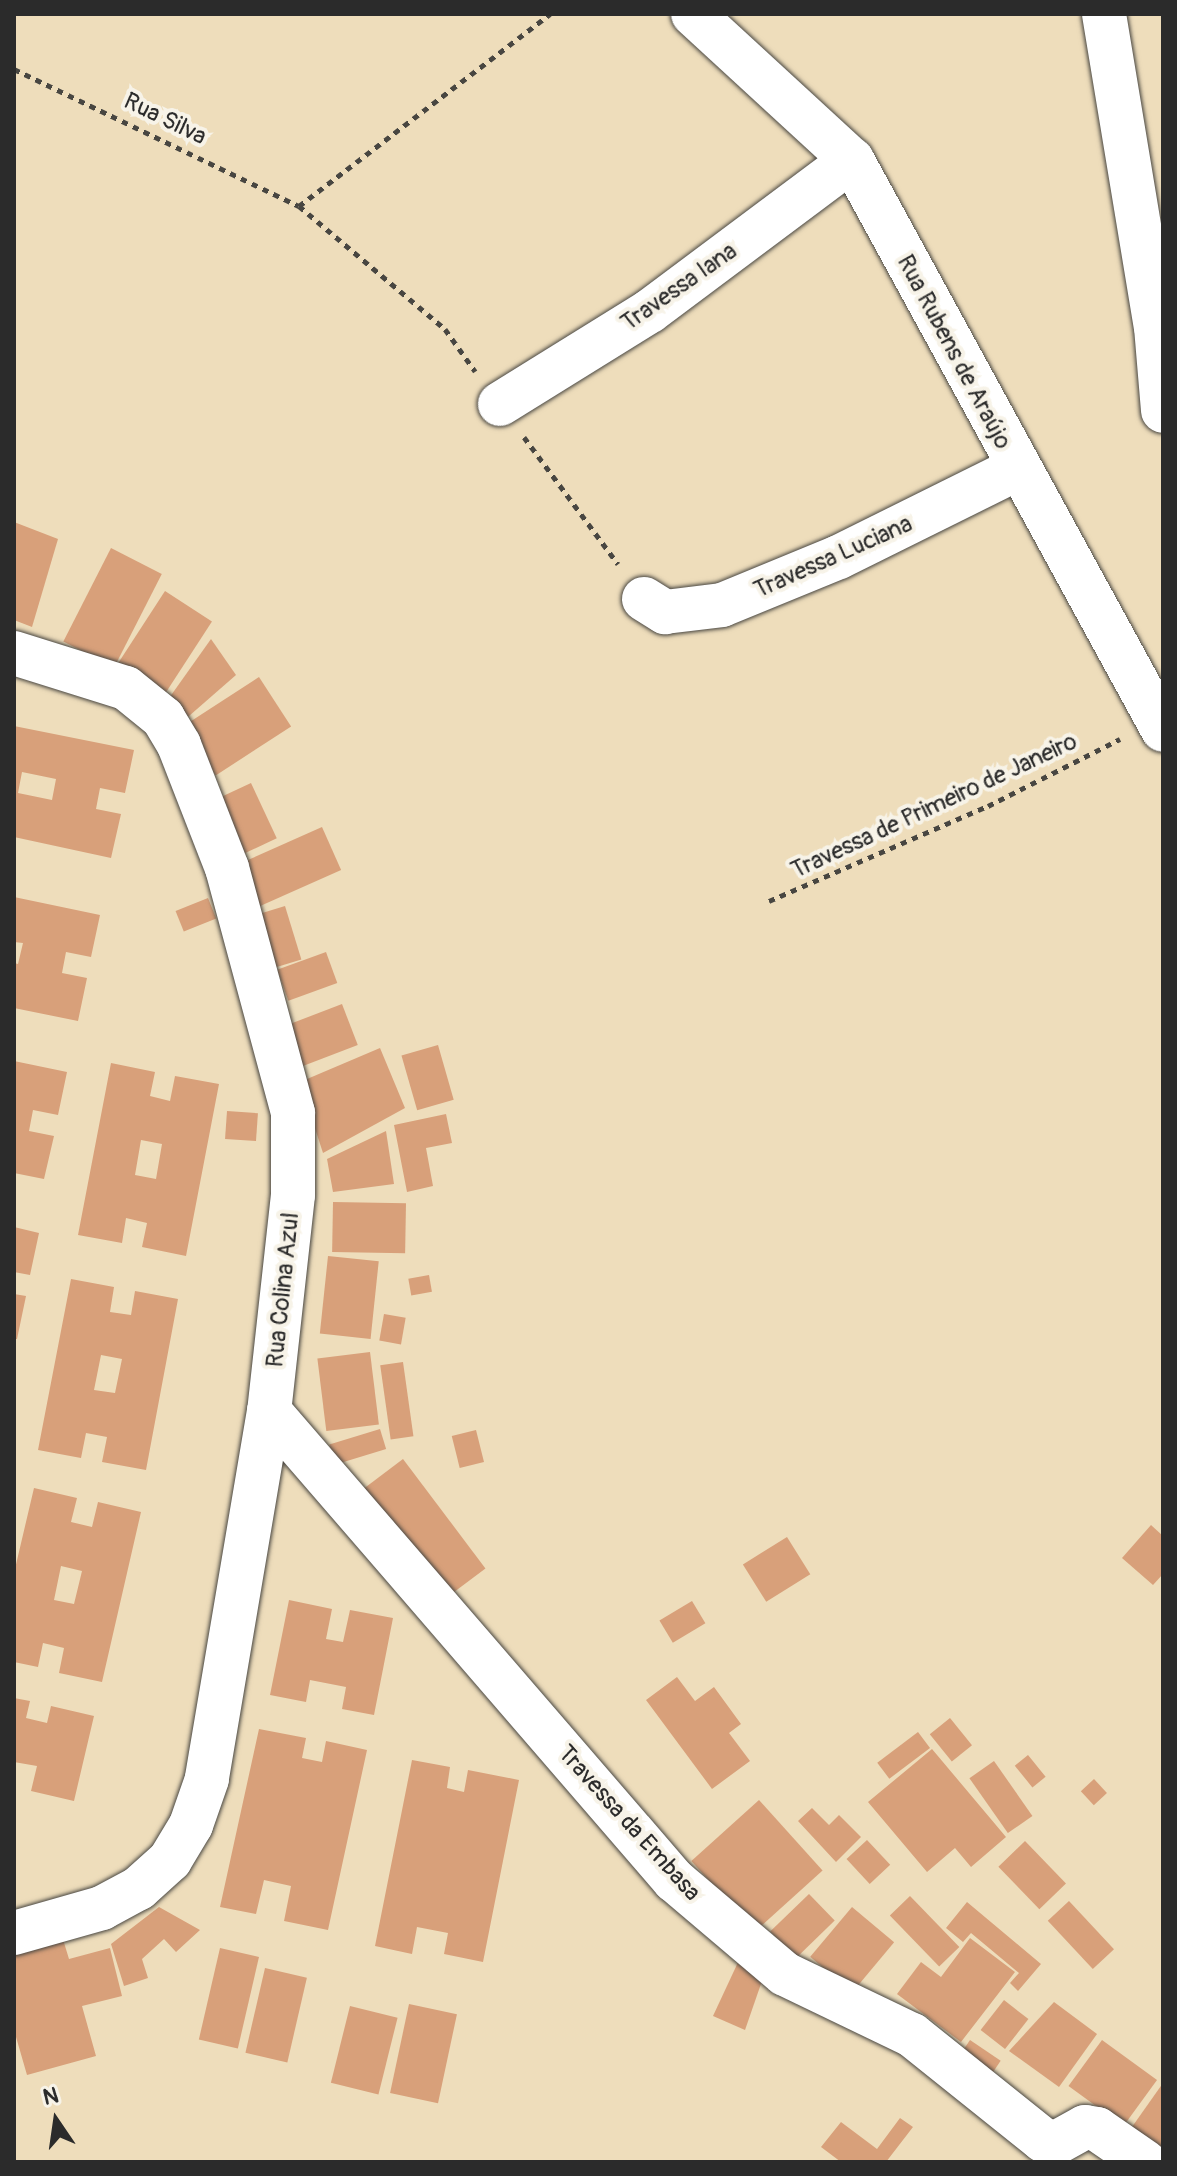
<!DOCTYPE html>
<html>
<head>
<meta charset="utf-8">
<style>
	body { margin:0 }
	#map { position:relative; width:1177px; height:2176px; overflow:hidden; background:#edb; font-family:Pangolin,sans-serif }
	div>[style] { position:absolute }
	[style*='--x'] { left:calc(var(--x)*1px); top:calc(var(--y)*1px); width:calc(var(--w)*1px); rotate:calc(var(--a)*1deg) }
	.building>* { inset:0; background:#d8a07a; transform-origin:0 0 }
	.path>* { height:5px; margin-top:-2.5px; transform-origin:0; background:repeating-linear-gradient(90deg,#484641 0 6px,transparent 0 12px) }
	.roads { filter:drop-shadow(0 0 2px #484641) drop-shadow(0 0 2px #484641) }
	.minor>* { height:44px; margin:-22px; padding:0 22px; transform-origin:22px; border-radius:22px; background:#fff }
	span { translate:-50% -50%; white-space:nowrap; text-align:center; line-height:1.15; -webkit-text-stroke:8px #f7f3e8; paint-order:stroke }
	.street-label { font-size:24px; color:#2b2b2b }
	.frame { position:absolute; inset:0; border:16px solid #2b2b2b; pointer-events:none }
	.north { position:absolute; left:16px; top:2080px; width:80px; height:80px; -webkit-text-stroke:6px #f7f3e8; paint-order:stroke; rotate:347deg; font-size:22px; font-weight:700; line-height:32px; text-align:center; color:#2b2b2b }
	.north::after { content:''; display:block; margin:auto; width:28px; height:36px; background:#2b2b2b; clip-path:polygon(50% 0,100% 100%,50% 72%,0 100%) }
</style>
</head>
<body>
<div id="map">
	<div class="building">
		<div style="clip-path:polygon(14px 522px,58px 539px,32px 627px,14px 620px)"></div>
		<div style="left:111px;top:548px;width:57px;height:105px;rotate:27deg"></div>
		<div style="left:165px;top:591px;width:56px;height:93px;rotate:33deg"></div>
		<div style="clip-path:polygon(211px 639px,236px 675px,181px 723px,167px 701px)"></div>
		<div style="left:259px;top:677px;width:59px;height:90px;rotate:57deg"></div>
		<div style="clip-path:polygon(evenodd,14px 726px,134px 750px,125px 793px,100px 788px,96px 809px,121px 814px,111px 858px,14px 837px,14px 726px,22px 772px,56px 779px,52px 800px,18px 793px,22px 772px)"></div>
		<div style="left:251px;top:783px;width:61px;height:42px;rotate:65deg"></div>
		<div style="left:322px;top:827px;width:47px;height:96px;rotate:66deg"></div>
		<div style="clip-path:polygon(14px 897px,100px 915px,91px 957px,66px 952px,62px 973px,87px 978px,78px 1021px,14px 1008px,14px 963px,18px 964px,23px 943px,14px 942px)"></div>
		<div style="left:208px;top:898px;width:22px;height:35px;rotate:68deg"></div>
		<div style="left:285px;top:906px;width:56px;height:36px;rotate:73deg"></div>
		<div style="left:326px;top:952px;width:33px;height:52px;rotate:70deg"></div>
		<div style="left:342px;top:1004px;width:44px;height:65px;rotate:69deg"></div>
		<div style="left:438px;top:1045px;width:57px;height:38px;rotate:74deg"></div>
		<div style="clip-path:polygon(380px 1048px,405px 1108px,323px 1153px,300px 1082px)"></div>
		<div style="clip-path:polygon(14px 1061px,67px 1072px,58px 1115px,33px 1110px,29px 1131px,54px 1136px,44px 1179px,14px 1173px)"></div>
		<div style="clip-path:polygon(evenodd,111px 1063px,155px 1072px,150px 1096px,170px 1101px,175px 1076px,219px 1084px,186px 1256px,142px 1247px,147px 1223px,126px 1218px,122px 1243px,78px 1235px,111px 1063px,141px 1140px,162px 1144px,156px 1179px,135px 1175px,141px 1140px)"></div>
		<div style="left:227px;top:1111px;width:31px;height:28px;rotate:4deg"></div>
		<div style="clip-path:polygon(446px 1114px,452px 1143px,426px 1148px,433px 1186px,407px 1192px,394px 1125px)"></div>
		<div style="clip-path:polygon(386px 1131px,394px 1184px,333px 1192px,327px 1159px)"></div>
		<div style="left:333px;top:1202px;width:73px;height:50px;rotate:1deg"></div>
		<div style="clip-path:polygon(14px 1227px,39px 1233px,30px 1275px,14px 1272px)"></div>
		<div style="left:328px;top:1256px;width:51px;height:78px;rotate:6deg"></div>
		<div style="left:429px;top:1275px;width:17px;height:21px;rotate:80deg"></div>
		<div style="clip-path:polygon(evenodd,71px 1279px,114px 1287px,110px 1312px,131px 1315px,135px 1291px,178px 1299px,146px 1470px,102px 1462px,107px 1437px,86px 1433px,81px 1458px,38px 1450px,71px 1279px,101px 1355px,122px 1359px,115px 1393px,94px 1390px,101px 1355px)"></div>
		<div style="clip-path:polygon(14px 1294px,26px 1296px,17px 1339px,14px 1339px)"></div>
		<div style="left:384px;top:1314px;width:22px;height:27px;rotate:10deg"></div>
		<div style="left:370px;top:1352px;width:73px;height:53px;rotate:83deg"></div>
		<div style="left:403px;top:1362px;width:75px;height:23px;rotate:82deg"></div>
		<div style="left:380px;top:1429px;width:21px;height:53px;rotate:73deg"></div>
		<div style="left:476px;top:1430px;width:33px;height:25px;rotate:76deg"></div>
		<div style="left:403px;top:1459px;width:137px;height:51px;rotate:53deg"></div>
		<div style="clip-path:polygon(evenodd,34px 1488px,77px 1498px,71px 1522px,92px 1527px,98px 1502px,141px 1512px,102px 1682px,59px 1673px,64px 1648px,43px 1643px,38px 1667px,14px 1662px,14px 1573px,34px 1488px,61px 1566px,82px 1571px,74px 1604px,54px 1600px,61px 1566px)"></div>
		<div style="clip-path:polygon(1151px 1525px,1163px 1536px,1163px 1574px,1153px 1585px,1122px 1558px)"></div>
		<div style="left:787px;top:1537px;width:44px;height:52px;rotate:58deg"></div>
		<div style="clip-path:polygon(289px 1600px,332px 1609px,326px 1639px,343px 1642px,350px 1610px,393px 1618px,374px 1715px,342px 1709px,346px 1687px,310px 1680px,306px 1702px,270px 1695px)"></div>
		<div style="left:692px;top:1601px;width:26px;height:38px;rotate:59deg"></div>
		<div style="clip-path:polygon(677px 1677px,695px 1701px,714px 1687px,741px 1724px,729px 1733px,750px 1761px,712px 1789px,646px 1700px)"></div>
		<div style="clip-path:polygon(14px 1698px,30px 1701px,26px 1718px,47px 1723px,51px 1706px,94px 1716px,74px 1801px,31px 1791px,37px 1766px,14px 1762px)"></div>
		<div style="left:950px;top:1718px;width:35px;height:26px;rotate:51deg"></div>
		<div style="clip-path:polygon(259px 1729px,306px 1738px,302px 1758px,322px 1762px,326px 1741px,367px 1750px,328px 1930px,284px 1921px,291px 1886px,264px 1880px,256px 1914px,220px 1907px)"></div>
		<div style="left:918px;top:1732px;width:20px;height:51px;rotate:53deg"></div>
		<div style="clip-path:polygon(932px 1749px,1006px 1837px,971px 1867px,955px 1848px,927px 1872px,868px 1802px)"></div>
		<div style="left:1028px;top:1755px;width:28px;height:17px;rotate:51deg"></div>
		<div style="clip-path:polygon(412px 1760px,450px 1767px,447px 1788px,464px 1792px,468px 1770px,519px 1780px,483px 1962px,444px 1954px,448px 1933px,417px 1927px,412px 1954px,375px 1946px)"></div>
		<div style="left:994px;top:1761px;width:67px;height:30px;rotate:55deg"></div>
		<div style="left:1094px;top:1779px;width:19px;height:18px;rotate:47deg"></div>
		<div style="left:759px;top:1800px;width:95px;height:91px;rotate:48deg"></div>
		<div style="clip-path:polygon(812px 1808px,829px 1825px,839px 1815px,861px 1837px,836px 1862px,798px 1821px)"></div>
		<div style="left:867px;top:1840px;width:34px;height:28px;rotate:47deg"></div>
		<div style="left:1025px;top:1841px;width:59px;height:37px;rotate:46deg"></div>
		<div style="left:809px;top:1894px;width:37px;height:54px;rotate:46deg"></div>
		<div style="left:910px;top:1896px;width:71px;height:28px;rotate:46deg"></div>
		<div style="left:1069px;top:1901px;width:66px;height:29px;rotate:47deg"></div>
		<div style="clip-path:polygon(967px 1902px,1041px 1964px,1018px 1991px,1010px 1983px,1019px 1973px,971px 1933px,963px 1942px,946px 1928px)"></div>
		<div style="clip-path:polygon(159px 1907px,200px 1930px,176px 1952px,164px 1939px,142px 1959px,148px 1978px,124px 1986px,111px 1944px)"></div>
		<div style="left:852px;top:1907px;width:55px;height:65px;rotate:40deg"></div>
		<div style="clip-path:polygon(62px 1936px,69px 1959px,110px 1948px,122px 1996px,82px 2006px,96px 2056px,27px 2075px,14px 2030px,14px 1950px)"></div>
		<div style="clip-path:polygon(970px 1938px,1015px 1972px,961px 2042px,897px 1994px,921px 1962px,941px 1977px)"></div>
		<div style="left:220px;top:1948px;width:40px;height:94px;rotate:13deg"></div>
		<div style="clip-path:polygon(740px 1958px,763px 1978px,745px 2030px,713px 2016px)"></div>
		<div style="left:265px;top:1968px;width:43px;height:87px;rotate:13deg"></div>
		<div style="left:1004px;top:2000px;width:31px;height:38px;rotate:38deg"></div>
		<div style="clip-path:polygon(1054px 2002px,1097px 2034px,1059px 2087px,1009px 2051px)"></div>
		<div style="left:409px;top:2004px;width:49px;height:91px;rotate:12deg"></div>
		<div style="left:350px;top:2006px;width:49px;height:79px;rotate:14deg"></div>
		<div style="left:970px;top:2040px;width:37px;height:29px;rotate:34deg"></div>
		<div style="left:1102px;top:2040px;width:68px;height:57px;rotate:36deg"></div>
		<div style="clip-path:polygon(1163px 2083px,1163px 2157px,1127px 2134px)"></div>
		<div style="clip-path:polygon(900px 2118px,913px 2127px,886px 2162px,841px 2162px,821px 2147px,841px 2122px,877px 2149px)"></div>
	</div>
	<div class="path">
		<div style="--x:14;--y:69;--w:316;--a:25.7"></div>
		<div style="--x:299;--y:206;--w:191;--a:40.1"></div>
		<div style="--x:445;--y:329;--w:52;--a:54.5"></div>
		<div style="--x:299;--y:206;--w:316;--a:-37.4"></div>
		<div style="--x:524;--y:437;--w:158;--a:53.5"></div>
		<div style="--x:769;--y:901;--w:239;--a:-23.5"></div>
		<div style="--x:988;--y:806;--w:148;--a:-26.9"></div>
	</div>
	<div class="roads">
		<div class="minor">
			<div style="--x:693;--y:14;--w:216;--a:42.6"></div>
			<div style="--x:852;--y:160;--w:649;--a:61.38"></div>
			<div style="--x:1104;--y:14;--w:317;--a:80.6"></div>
			<div style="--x:1156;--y:327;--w:84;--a:85.2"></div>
			<div style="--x:500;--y:404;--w:176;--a:-31.8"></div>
			<div style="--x:650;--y:311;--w:252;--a:-36.8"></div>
			<div style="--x:644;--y:599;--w:25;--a:32"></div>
			<div style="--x:665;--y:612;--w:57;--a:-7"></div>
			<div style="--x:722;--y:605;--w:126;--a:-22.3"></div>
			<div style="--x:839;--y:557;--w:198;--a:-26.4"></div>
			<div style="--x:14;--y:653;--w:117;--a:17.4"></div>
			<div style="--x:126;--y:688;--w:48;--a:39"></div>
			<div style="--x:163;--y:718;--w:31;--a:59"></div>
			<div style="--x:179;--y:745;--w:132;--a:68.7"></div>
			<div style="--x:227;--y:868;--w:254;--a:74.9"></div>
			<div style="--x:293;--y:1113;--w:82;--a:90"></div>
			<div style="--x:293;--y:1195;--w:217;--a:96.3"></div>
			<div style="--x:269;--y:1411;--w:373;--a:99.6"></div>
			<div style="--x:207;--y:1779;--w:49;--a:109.2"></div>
			<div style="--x:191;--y:1825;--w:41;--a:121"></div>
			<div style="--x:170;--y:1860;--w:42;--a:137.9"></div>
			<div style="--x:139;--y:1888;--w:42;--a:151.6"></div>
			<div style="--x:102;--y:1908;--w:91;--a:164.1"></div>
			<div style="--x:269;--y:1411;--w:620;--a:49.19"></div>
			<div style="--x:674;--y:1880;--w:145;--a:40.3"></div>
			<div style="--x:785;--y:1974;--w:141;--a:25.7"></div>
			<div style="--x:912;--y:2035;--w:168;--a:38.7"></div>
			<div style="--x:1043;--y:2140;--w:13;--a:13"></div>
			<div style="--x:1056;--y:2143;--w:33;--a:-29"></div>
			<div style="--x:1085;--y:2127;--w:12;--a:9"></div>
			<div style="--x:1097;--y:2129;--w:58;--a:34.5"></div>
		</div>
	</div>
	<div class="street-label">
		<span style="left:165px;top:119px;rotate:26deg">Rua Silva</span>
		<span style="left:679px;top:287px;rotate:-35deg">Travessa Iana</span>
		<span style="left:954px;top:352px;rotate:62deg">Rua Rubens de Araújo</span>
		<span style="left:833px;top:557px;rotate:-24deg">Travessa Luciana</span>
		<span style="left:934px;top:806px;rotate:-25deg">Travessa de Primeiro de Janeiro</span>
		<span style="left:283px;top:1290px;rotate:-84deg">Rua Colina Azul</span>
		<span style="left:629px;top:1823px;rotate:48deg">Travessa da Embasa</span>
	</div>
	<div class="frame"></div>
	<div class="north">N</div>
</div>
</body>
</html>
